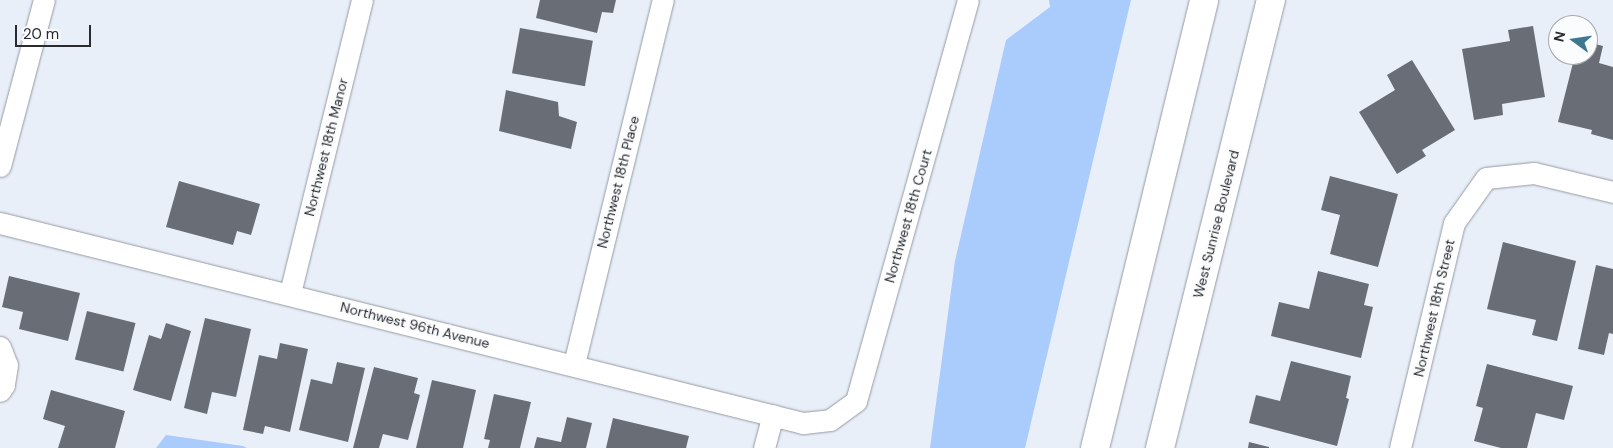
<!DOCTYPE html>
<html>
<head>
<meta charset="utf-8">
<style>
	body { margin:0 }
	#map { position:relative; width:1613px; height:448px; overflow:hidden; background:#e9eff9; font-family:"DM Sans",sans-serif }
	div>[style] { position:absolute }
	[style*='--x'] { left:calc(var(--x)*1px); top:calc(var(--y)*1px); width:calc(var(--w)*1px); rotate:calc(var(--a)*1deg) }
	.water>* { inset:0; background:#aaccfc }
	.building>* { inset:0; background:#696e76; transform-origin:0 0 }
	.roads { filter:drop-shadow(0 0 1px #949aa2) drop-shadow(0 0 1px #949aa2) }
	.street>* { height:21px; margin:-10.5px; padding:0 10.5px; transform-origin:10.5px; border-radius:10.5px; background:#fff }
	.highway>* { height:28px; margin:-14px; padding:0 14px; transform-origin:14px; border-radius:14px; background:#fff }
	span { translate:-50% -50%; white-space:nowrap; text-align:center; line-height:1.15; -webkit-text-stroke:5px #fbfcfe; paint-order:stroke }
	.street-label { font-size:14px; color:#292b2e }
	.north { position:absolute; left:1548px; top:15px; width:50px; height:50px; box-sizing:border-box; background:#fbfcfe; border:1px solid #a7a8ab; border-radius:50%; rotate:284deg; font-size:14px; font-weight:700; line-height:20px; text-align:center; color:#292b2e }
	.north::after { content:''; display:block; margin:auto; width:18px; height:22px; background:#3d7890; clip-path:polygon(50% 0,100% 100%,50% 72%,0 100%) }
	.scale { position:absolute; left:15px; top:25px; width:76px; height:22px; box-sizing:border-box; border:2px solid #292b2e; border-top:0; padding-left:6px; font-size:15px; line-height:18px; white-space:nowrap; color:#292b2e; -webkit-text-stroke:4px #fbfcfe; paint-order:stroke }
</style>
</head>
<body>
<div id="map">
	<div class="water">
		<div style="clip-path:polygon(1049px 0,1131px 0,1025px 448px,930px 448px,955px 261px,1006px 40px,1050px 7px)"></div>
		<div style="clip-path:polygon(166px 435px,243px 446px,247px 448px,156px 448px)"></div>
	</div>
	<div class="building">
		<div style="clip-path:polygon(540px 0,616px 0,613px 13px,602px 12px,597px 33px,536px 18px)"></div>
		<div style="clip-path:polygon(1533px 26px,1545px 97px,1502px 104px,1503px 115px,1474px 120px,1462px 49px,1510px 41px,1508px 30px)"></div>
		<div style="left:520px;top:28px;width:74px;height:46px;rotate:10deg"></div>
		<div style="clip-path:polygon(1588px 42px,1603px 46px,1599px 63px,1613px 67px,1613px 140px,1591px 134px,1592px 130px,1558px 122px,1575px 55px,1588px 55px)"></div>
		<div style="clip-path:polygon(1412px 60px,1455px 130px,1422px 150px,1426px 156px,1397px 174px,1359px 112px,1395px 90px,1387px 75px)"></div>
		<div style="clip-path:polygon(506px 90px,558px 102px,559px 116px,577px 122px,571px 149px,499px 131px)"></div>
		<div style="clip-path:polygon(1330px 176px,1398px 194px,1378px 267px,1330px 254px,1340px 215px,1321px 210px)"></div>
		<div style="clip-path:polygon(179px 181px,260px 204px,251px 235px,237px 231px,233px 245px,166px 227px)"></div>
		<div style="clip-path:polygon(1503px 242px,1576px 261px,1557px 341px,1532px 335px,1536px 320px,1487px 309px)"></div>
		<div style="clip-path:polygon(1596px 265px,1613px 269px,1613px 334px,1609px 333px,1604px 355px,1578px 349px)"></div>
		<div style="clip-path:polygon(1318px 271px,1369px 284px,1364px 305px,1373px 307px,1361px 358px,1271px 336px,1279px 302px,1309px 309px)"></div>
		<div style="clip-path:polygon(9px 276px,80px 293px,68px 341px,19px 329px,23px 312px,2px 307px)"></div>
		<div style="left:87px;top:311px;width:50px;height:50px;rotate:14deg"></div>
		<div style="clip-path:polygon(205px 318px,251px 329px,236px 397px,212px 392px,207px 414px,184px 408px)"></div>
		<div style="clip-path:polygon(166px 323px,191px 331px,171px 401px,133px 390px,149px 335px,161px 339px)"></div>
		<div style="clip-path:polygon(280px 343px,308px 349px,290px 432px,265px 426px,263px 434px,243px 430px,259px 355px,277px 359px)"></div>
		<div style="clip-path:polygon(1291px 361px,1351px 376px,1346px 398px,1349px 399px,1337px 446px,1249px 423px,1256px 395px,1280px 401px)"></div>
		<div style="clip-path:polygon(337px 362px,365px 368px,348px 442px,299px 430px,311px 379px,332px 384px)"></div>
		<div style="clip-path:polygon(1487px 364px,1573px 386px,1564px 420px,1536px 413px,1527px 448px,1501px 448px,1474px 441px,1483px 408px,1476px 406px)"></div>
		<div style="clip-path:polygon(374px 367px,418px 378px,414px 393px,420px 395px,408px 440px,383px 434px,379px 448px,353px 448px)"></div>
		<div style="clip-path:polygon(432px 380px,476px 390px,463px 448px,416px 448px)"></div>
		<div style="clip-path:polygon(51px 390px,125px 411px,115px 448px,58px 448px,65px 426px,43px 419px)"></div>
		<div style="clip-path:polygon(494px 394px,531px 402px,520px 448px,488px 448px,490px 440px,484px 439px)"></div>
		<div style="clip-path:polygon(567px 417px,592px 423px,586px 448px,534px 448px,537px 437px,561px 442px)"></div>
		<div style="clip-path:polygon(613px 418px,689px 436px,686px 448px,606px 448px)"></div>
		<div style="clip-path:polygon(1249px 442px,1269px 447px,1269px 448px,1248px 448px)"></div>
	</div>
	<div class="roads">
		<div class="street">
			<div style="--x:0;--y:166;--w:172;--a:-75.2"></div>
			<div style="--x:0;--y:223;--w:828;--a:13.99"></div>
			<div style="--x:803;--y:423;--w:27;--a:-6"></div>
			<div style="--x:830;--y:420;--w:32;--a:-36"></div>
			<div style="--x:856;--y:401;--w:416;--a:-74.4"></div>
			<div style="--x:290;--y:293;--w:302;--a:-76.2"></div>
			<div style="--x:0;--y:347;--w:19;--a:69"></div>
			<div style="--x:7;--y:365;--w:20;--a:99"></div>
			<div style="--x:4;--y:385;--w:7;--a:124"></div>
			<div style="--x:574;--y:364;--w:375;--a:-76.3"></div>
			<div style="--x:764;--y:448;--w:34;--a:-75"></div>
			<div style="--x:1400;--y:448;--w:231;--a:-76.5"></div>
			<div style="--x:1454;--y:223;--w:55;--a:-54.6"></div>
			<div style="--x:1486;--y:178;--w:48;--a:-5.9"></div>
			<div style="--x:1534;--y:173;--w:81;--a:13.5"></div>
		</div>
		<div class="highway">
			<div style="--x:1095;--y:448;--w:461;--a:-76.3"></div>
			<div style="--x:1160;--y:448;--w:462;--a:-76.1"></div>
		</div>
	</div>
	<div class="street-label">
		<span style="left:326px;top:147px;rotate:-76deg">Northwest 18th Manor</span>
		<span style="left:618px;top:182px;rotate:-76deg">Northwest 18th Place</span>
		<span style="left:908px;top:216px;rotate:-74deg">Northwest 18th Court</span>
		<span style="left:1216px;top:224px;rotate:-76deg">West Sunrise Boulevard</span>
		<span style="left:1434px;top:308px;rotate:-77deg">Northwest 18th Street</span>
		<span style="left:415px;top:325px;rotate:14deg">Northwest 96th Avenue</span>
	</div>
	<div class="north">N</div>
	<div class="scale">20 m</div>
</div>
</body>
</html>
